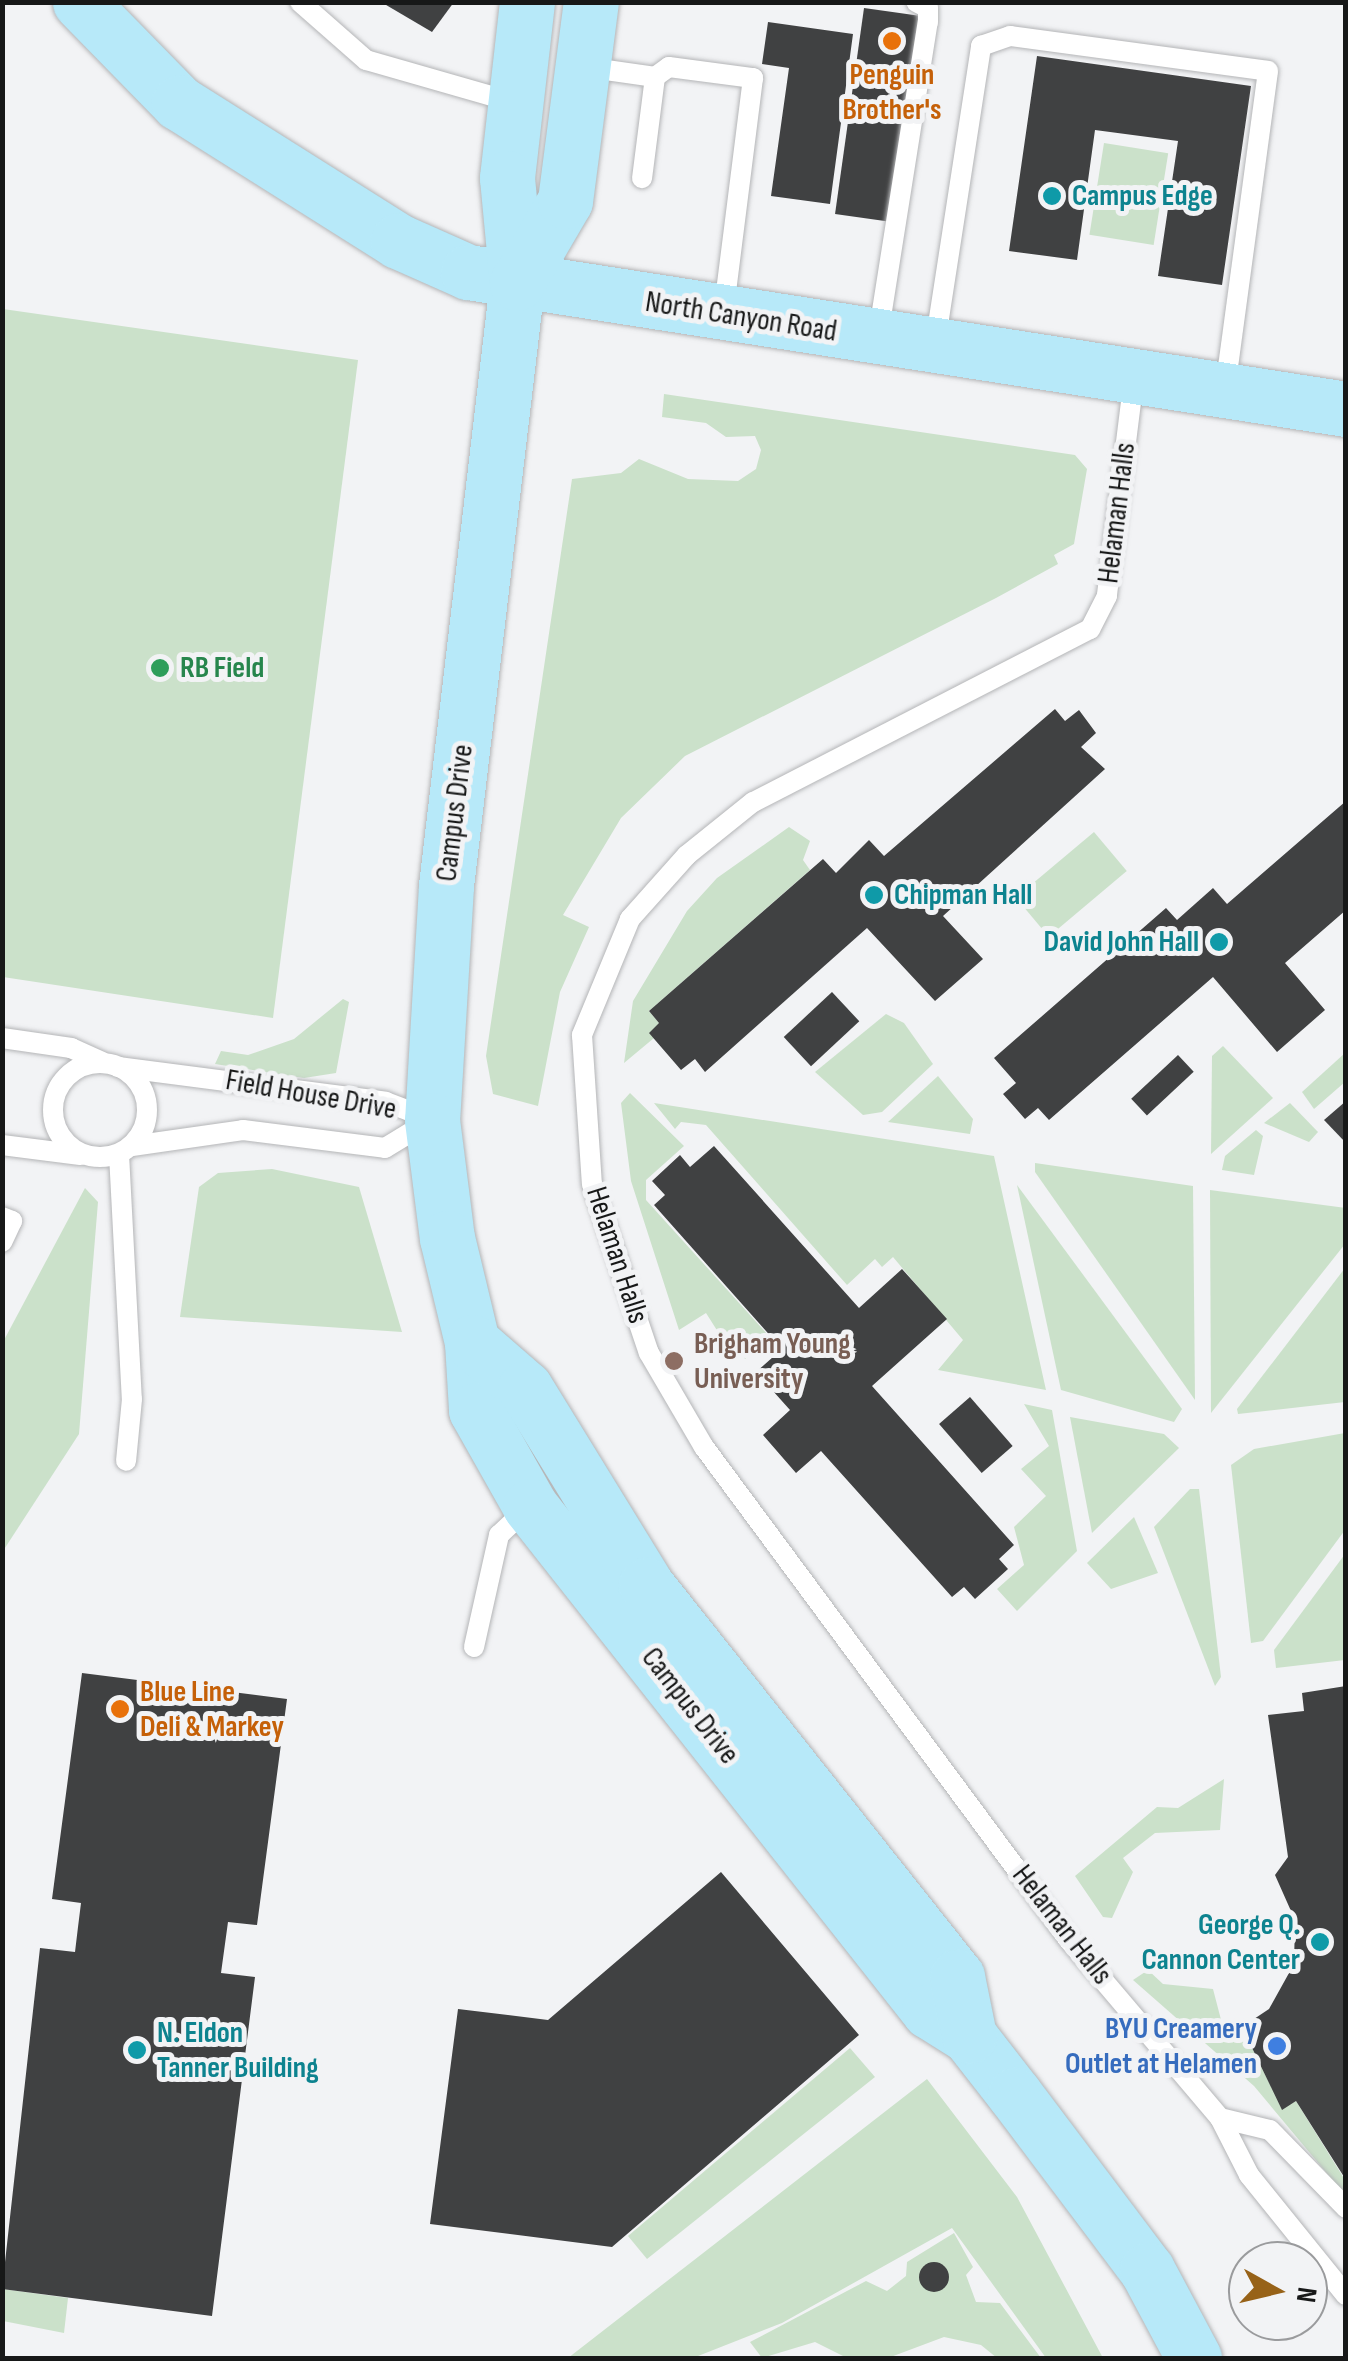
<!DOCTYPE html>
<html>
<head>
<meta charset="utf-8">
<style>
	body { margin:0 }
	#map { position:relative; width:1348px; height:2361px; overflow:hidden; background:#f2f3f5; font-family:"Sofia Sans Condensed",sans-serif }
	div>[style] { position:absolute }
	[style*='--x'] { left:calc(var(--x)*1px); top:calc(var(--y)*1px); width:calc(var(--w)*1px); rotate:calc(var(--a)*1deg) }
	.green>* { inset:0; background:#cbe1ca; transform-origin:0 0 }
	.building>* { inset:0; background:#404142; transform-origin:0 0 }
	.round { border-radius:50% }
	.roads { filter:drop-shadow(0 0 2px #b4b5b7) drop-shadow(0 0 2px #b4b5b7) }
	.lane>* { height:20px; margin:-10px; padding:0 10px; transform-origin:10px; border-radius:10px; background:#fff }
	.lane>.ring { margin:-10px; padding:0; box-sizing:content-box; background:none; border:20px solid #fff; border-radius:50% }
	.secondary>* { height:55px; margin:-27.5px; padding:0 27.5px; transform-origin:27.5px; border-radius:27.5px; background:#b7e9f9 }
	.dots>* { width:28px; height:28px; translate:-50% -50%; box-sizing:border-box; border:5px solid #f2f3f5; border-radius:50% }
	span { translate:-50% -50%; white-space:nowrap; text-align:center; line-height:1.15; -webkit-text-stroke:10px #f2f3f5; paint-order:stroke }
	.food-label { font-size:30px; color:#c56008; font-weight:700 }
	.left { translate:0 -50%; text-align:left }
	.culture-label { font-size:30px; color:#0d838f; font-weight:700 }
	.right { translate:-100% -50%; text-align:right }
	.street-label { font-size:30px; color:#171818 }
	.leisure-label { font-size:30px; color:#27864d; font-weight:700 }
	.education-label { font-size:30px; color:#785e54; font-weight:700 }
	.shop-label { font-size:30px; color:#366cbe; font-weight:700 }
	.frame { position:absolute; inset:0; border:5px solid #171818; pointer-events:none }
	.north { position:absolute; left:1228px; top:2241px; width:100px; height:100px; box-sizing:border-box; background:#f2f3f5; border:2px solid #9a9b9d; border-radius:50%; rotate:98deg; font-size:28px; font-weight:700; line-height:40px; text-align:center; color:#171818 }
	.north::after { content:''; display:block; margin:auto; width:35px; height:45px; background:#976218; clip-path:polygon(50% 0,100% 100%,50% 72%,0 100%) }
</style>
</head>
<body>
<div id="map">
	<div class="green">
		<div style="left:1104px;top:143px;width:65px;height:93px;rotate:9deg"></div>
		<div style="clip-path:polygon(3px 309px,358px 360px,273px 1018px,3px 977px)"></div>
		<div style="clip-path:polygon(664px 394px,1075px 455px,1087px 469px,1074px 544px,1054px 555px,1058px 564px,996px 598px,685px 756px,621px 818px,563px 915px,589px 927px,560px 992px,538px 1106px,493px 1094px,486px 1056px,572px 479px,621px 473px,639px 459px,688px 479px,738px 481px,756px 469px,761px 450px,755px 436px,726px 437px,706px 423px,662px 417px)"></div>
		<div style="clip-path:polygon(789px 827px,810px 841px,803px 860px,810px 870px,649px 1011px,659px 1023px,654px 1038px,624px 1063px,633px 1001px,687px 911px,717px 878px)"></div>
		<div style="left:1094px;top:832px;width:51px;height:102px;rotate:50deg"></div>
		<div style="clip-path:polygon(343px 999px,349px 1002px,336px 1073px,304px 1078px,215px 1064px,221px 1051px,248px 1055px,294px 1039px)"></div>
		<div style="clip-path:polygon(886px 1014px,904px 1023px,933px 1064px,882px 1112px,863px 1115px,815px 1072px)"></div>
		<div style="clip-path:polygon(1223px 1046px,1273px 1098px,1211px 1154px,1212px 1056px)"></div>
		<div style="clip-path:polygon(1345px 1053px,1345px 1082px,1314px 1109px,1302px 1092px)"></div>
		<div style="clip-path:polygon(938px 1076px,973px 1119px,970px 1134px,888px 1122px)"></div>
		<div style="clip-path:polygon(630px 1093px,684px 1146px,646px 1180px,646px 1200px,768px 1335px,745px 1359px,740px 1349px,732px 1354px,706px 1313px,679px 1330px,631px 1181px,621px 1103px)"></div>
		<div style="clip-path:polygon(654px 1103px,994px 1156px,1046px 1390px,938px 1370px,963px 1340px,893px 1257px,882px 1267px,875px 1259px,847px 1285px,706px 1125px,681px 1122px,675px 1129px)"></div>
		<div style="clip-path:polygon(1290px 1103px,1318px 1132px,1309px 1142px,1264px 1123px)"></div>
		<div style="clip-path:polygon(1256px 1130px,1263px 1136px,1254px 1175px,1222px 1170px,1225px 1156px)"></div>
		<div style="clip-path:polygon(1035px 1163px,1193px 1186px,1195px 1400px,1035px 1172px)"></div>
		<div style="clip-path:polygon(272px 1169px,359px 1187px,402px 1332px,180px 1317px,199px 1187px,218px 1173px)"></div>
		<div style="clip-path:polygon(1017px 1185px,1182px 1409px,1174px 1422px,1061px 1390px)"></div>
		<div style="clip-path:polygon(85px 1188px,98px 1202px,79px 1434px,3px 1551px,3px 1342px)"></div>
		<div style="clip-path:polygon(1210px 1190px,1346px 1208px,1345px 1244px,1211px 1413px)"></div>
		<div style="clip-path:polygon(1345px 1268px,1345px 1402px,1238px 1414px,1237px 1409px)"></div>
		<div style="clip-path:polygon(1024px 1404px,1052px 1410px,1077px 1551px,1017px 1611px,997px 1589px,1024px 1565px,1014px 1527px,1046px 1496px,1021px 1469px,1049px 1446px)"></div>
		<div style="clip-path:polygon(1070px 1417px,1164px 1434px,1179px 1448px,1092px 1533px)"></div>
		<div style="clip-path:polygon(1345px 1433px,1345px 1530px,1263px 1641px,1251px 1643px,1231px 1465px,1254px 1449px)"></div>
		<div style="clip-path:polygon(1190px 1489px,1199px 1489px,1221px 1677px,1215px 1686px,1154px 1527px)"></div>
		<div style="clip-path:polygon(1134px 1517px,1158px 1573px,1111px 1589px,1087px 1563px)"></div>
		<div style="clip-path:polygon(1345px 1554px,1345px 1660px,1276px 1668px,1274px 1650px)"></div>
		<div style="clip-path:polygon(1224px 1779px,1220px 1830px,1155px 1833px,1123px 1858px,1133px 1872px,1112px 1918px,1103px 1917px,1075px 1876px,1157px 1807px,1178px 1808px)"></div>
		<div style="clip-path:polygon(1148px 1970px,1163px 1984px,1213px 1989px,1225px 2035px,1242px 2027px,1282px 2109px,1296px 2101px,1345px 2180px,1345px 2195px,1254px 2086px,1133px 1980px)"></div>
		<div style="clip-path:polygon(850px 2048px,875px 2077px,647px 2259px,628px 2236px)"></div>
		<div style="clip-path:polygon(927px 2079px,1017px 2197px,1103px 2358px,1046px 2358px,952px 2228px,782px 2323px,693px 2358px,568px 2358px)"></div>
		<div style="clip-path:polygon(954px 2233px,973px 2267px,966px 2275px,976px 2302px,1000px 2303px,1041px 2358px,997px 2358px,981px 2345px,944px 2337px,888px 2358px,847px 2358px,815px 2342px,762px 2358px,750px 2342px,866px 2281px,887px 2291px,906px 2276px,907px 2262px)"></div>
		<div style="clip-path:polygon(3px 2289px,68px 2298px,64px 2333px,3px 2321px)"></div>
	</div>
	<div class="building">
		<div style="clip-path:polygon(381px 2px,454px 2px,432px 32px)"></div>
		<div style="left:864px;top:8px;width:61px;height:208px;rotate:8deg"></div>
		<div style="clip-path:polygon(768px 22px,853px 34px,830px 204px,771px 196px,789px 68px,762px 64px)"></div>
		<div style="clip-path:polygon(1037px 56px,1251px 86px,1222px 285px,1158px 276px,1178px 141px,1095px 130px,1077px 260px,1009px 251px)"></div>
		<div style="clip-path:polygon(1055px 709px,1065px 721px,1079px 710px,1096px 733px,1081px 747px,1105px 769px,943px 916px,983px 959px,935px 1001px,867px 928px,705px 1072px,695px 1059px,681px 1070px,649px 1033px,659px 1023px,649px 1011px,823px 859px,836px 873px,869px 840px,884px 856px)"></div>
		<div style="clip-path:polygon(1346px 801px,1346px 910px,1285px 963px,1325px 1010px,1277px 1052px,1213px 977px,1049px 1120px,1038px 1108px,1025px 1119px,1003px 1094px,1016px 1083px,994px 1058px,1166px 908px,1177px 920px,1213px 888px,1227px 904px)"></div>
		<div style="left:832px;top:992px;width:40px;height:66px;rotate:47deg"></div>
		<div style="left:1178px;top:1055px;width:23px;height:64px;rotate:47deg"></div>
		<div style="clip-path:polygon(1346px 1101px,1346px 1143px,1324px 1120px)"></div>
		<div style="clip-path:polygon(714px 1146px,859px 1308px,902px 1269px,947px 1319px,872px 1386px,1014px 1545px,999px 1559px,1008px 1569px,975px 1599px,964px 1587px,952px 1597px,821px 1451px,796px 1473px,763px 1435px,790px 1410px,756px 1372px,782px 1349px,654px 1205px,665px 1195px,652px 1181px,680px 1155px,690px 1167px)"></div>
		<div style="left:970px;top:1397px;width:65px;height:41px;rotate:49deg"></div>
		<div style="clip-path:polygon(82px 1673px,287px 1699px,257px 1925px,228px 1922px,221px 1973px,255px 1977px,212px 2316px,2px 2289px,40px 1948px,75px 1952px,78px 1927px,81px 1903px,52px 1899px)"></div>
		<div style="clip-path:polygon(1346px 1686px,1346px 2180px,1296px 2101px,1282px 2110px,1242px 2027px,1269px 2009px,1294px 1964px,1295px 1920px,1275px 1875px,1288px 1857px,1268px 1715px,1304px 1711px,1302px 1693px)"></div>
		<div style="clip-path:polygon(721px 1872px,859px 2035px,612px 2247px,430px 2224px,458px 2009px,548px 2020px)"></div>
		<div class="round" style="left:919px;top:2262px;width:30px;height:30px"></div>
	</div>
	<div class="roads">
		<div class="lane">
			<div style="--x:300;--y:2;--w:88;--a:41.3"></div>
			<div style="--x:366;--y:60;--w:156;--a:16"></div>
			<div style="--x:585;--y:67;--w:71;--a:8.1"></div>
			<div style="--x:655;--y:77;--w:102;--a:97.3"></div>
			<div style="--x:655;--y:77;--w:17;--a:-36"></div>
			<div style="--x:669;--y:67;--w:85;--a:7.5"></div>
			<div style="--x:753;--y:78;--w:231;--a:97.2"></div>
			<div style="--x:878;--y:336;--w:318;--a:-81"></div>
			<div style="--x:928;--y:22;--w:14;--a:-90"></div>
			<div style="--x:928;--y:8;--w:13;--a:-153"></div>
			<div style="--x:935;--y:344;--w:302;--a:-81.2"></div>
			<div style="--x:981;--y:46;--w:31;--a:-19"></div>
			<div style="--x:1010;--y:36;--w:260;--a:7.7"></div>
			<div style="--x:1268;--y:71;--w:319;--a:97.7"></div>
			<div style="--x:1134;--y:378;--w:220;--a:97.1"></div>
			<div style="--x:1107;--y:596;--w:37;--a:117"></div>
			<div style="--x:1090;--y:629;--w:379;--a:152.8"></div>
			<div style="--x:753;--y:802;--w:85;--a:141.2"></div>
			<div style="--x:687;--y:855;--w:86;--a:131.7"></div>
			<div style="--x:630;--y:919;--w:126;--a:112.5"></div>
			<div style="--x:582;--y:1035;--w:149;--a:86.2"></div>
			<div style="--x:592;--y:1184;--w:178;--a:71.4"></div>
			<div style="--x:649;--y:1353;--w:109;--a:59.7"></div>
			<div style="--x:704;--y:1447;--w:613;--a:53.49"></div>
			<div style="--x:1069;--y:1940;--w:233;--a:49.7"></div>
			<div style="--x:1220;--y:2118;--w:64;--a:63"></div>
			<div style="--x:1249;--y:2175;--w:154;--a:51.1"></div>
			<div style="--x:2;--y:1038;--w:70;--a:8.2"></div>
			<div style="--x:71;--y:1048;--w:34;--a:24"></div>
			<div class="ring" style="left:53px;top:1063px;width:74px;height:74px"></div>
			<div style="--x:118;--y:1067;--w:270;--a:7.4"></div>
			<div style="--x:386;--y:1102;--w:47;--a:21.1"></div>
			<div style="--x:2;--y:1145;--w:79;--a:7.3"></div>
			<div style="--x:132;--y:1146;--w:112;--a:-8.2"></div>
			<div style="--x:243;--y:1130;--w:143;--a:7.2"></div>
			<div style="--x:385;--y:1148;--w:48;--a:-31.4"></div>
			<div style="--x:119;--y:1154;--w:245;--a:87"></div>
			<div style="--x:132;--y:1399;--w:62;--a:95.5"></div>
			<div style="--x:2;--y:1217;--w:11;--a:22"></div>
			<div style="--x:12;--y:1221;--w:23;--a:115"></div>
			<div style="--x:474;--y:1647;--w:115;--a:-77.4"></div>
			<div style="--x:499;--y:1535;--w:42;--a:-43.1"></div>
			<div style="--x:1220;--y:2118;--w:51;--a:13.5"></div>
			<div style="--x:1270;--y:2130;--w:109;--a:45.7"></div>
		</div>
		<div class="secondary">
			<div style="--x:80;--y:2;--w:141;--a:45.6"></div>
			<div style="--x:179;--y:103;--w:259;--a:32.2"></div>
			<div style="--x:398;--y:241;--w:77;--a:23.9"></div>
			<div style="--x:468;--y:272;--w:889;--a:8.87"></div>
			<div style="--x:527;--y:2;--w:177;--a:96.5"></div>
			<div style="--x:507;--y:178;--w:105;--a:84.6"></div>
			<div style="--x:517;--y:283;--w:607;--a:96.72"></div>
			<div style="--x:446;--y:886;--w:234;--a:93.4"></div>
			<div style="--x:432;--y:1120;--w:119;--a:82.8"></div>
			<div style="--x:447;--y:1238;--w:107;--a:76.5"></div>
			<div style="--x:472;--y:1342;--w:68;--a:86.6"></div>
			<div style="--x:476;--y:1410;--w:110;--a:60.6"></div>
			<div style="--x:530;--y:1506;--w:644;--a:51.69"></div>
			<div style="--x:929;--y:2011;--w:47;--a:32"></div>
			<div style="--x:969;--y:2036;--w:75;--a:52.1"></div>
			<div style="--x:1015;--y:2095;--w:219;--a:53"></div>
			<div style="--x:1147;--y:2270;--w:100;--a:61.9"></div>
			<div style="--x:517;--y:283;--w:95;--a:-59.7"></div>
			<div style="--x:565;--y:201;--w:201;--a:-82.6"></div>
			<div style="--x:472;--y:1342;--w:70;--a:41"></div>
			<div style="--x:525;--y:1388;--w:231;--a:58.4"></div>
			<div style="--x:646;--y:1585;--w:500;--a:51.57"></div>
			<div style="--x:957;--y:1977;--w:60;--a:78.5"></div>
		</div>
	</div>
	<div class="dots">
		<div style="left:892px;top:41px;background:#e8710a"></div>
		<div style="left:1052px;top:196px;background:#0f9aa8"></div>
		<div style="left:160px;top:668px;background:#2e9e5b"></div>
		<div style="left:874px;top:895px;background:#0f9aa8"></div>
		<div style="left:1219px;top:942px;background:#0f9aa8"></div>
		<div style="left:674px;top:1361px;background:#8d6e63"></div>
		<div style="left:120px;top:1709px;background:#e8710a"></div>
		<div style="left:1320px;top:1942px;background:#0f9aa8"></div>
		<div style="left:1277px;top:2046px;background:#3f7fe0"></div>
		<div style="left:137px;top:2050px;background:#0f9aa8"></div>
	</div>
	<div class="food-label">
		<span style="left:892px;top:92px">Penguin<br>Brother's</span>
		<span class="left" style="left:140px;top:1709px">Blue Line<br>Deli &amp; Markey</span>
	</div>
	<div class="culture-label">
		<span class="left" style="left:1072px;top:196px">Campus Edge</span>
		<span class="left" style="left:894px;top:895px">Chipman Hall</span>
		<span class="right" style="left:1199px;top:942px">David John Hall</span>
		<span class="right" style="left:1300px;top:1942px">George Q.<br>Cannon Center</span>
		<span class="left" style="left:157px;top:2050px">N. Eldon<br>Tanner Building</span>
	</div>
	<div class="street-label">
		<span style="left:741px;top:317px;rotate:9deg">North Canyon Road</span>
		<span style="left:1117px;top:513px;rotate:-83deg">Helaman Halls</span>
		<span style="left:455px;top:813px;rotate:-83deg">Campus Drive</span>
		<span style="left:311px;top:1095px;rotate:10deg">Field House Drive</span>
		<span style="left:617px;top:1255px;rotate:72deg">Helaman Halls</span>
		<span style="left:690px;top:1706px;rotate:52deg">Campus Drive</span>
		<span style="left:1062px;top:1925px;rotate:52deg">Helaman Halls</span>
	</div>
	<div class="leisure-label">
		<span class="left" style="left:180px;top:668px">RB Field</span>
	</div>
	<div class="education-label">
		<span class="left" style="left:694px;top:1361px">Brigham Young<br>University</span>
	</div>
	<div class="shop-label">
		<span class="right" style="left:1257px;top:2046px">BYU Creamery<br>Outlet at Helamen</span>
	</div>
	<div class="frame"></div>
	<div class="north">N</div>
</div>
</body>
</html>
